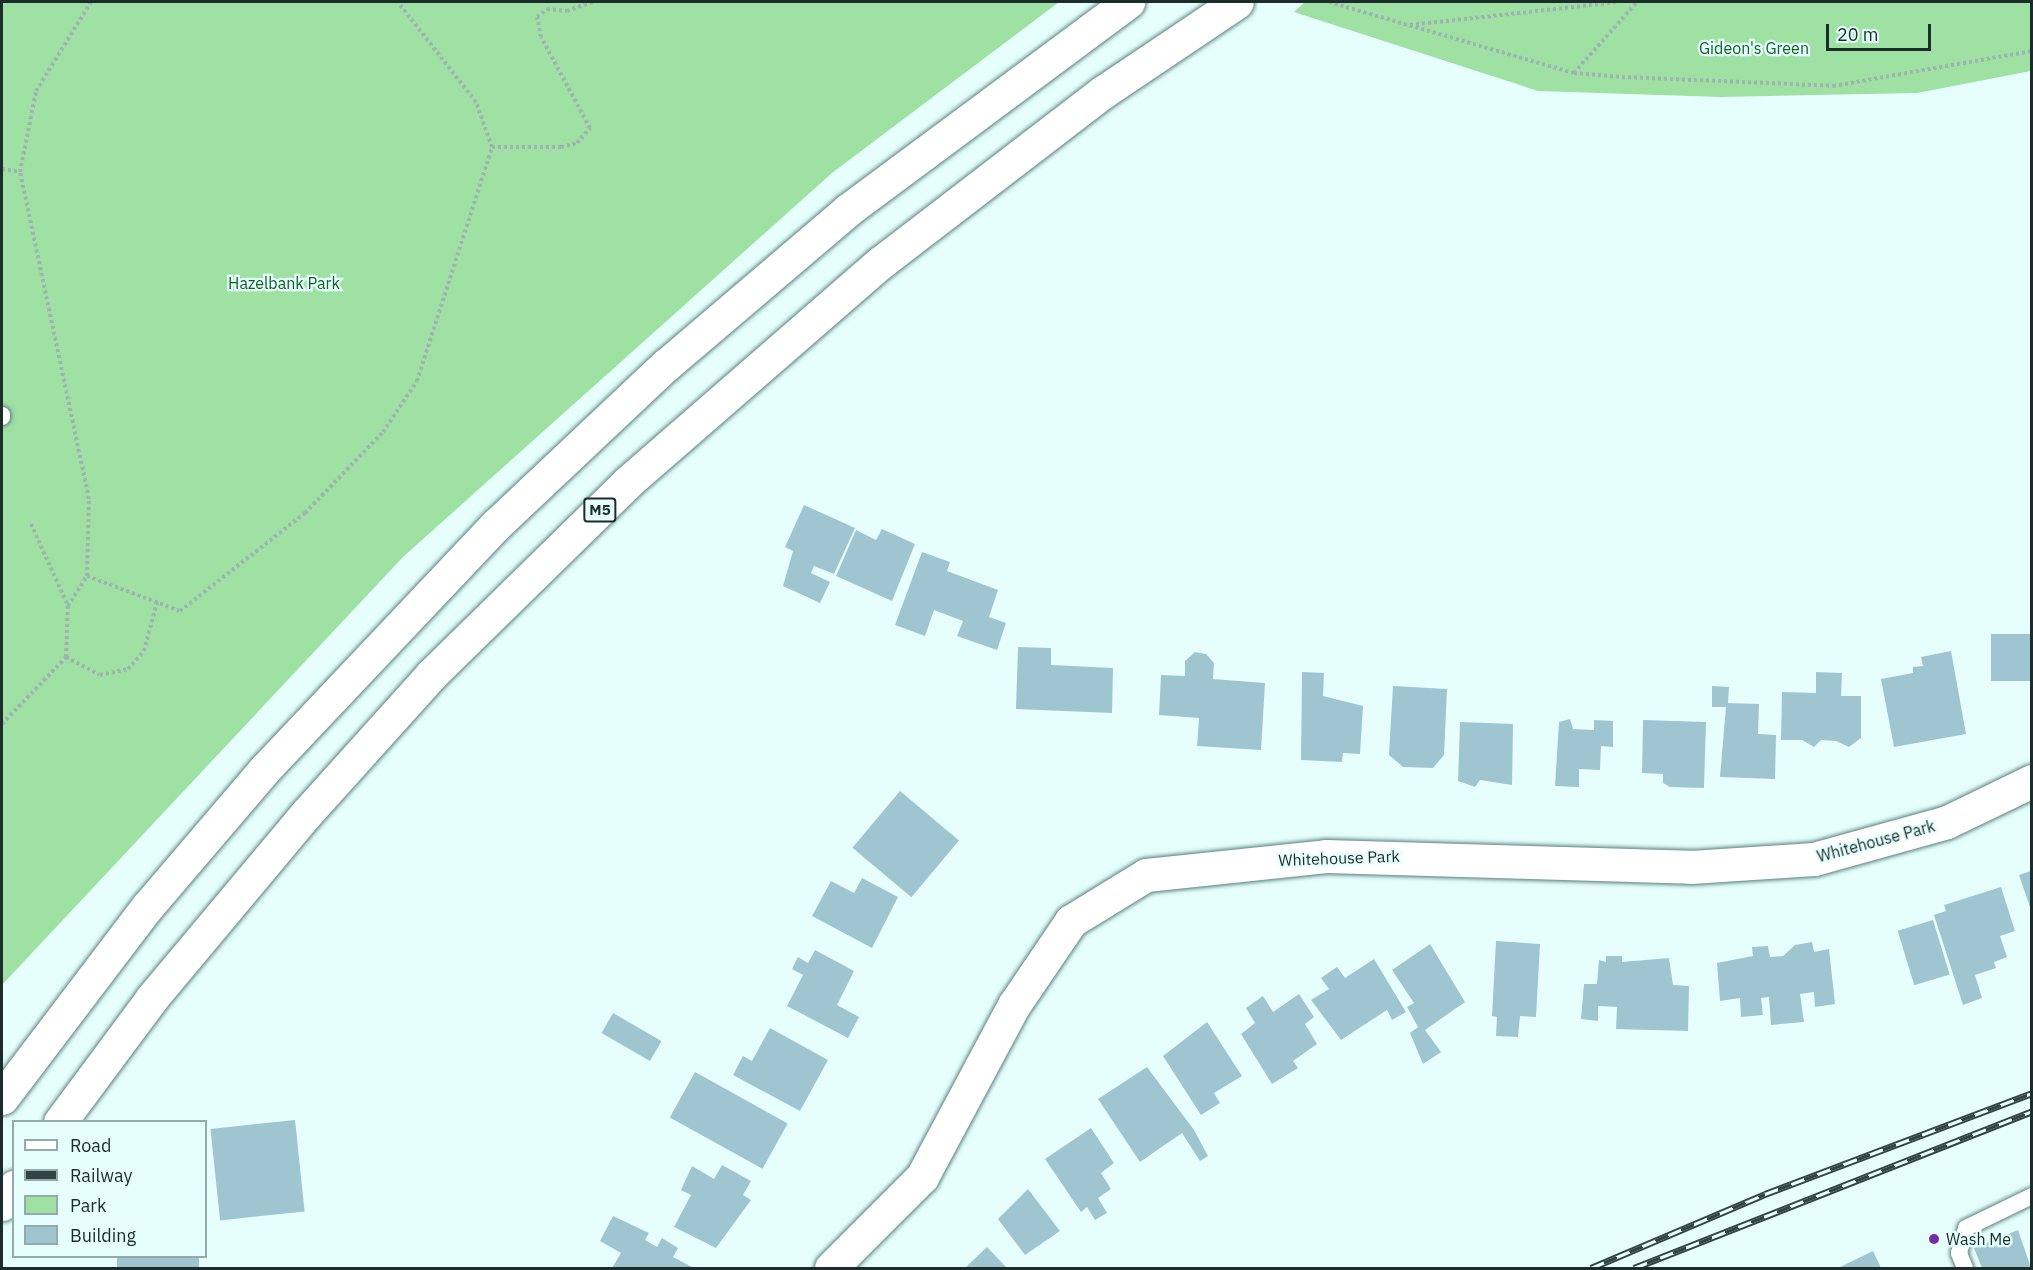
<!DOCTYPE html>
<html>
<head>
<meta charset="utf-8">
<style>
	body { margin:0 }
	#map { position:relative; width:2033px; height:1270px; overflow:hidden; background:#e6fffd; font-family:"IBM Plex Sans",sans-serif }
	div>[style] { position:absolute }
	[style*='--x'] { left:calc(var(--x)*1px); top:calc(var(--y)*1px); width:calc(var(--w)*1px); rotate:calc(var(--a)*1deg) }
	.green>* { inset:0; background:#9ee1a3 }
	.building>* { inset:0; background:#9fc5d0; transform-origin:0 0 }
	.path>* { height:4px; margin-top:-2px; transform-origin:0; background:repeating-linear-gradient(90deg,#9eb4b2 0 3px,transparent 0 6px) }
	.roads { filter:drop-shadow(0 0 2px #5a807f) drop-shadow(0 0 2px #5a807f) }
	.service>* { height:16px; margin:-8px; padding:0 8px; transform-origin:8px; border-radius:8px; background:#fff }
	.minor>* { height:33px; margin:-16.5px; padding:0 16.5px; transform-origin:16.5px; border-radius:16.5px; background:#fff }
	.motorway>* { height:33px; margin:-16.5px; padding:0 16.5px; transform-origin:16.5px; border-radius:16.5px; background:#fff }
	.rail>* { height:7px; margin-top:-3.5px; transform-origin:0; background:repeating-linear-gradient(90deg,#e6fffd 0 14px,#314342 0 28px); box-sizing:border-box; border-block:2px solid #314342 }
	.dots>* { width:16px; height:16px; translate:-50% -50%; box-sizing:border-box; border:3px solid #e6fffd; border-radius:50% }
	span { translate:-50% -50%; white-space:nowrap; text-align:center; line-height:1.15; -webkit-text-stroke:4.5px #e6fffd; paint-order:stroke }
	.shield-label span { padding:2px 4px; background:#e6fffd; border:2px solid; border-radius:4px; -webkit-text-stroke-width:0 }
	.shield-label { font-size:15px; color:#1b2c2b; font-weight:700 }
	.park-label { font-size:16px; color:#136124 }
	.street-label { font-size:16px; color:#1b2c2b }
	.poi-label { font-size:16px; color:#1b2c2b }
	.left { translate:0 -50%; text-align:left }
	.frame { position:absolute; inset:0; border:3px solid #1b2c2b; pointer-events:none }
	.legend { position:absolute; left:12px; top:1120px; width:195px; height:138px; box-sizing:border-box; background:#e6fffd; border:2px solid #95aba9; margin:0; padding:8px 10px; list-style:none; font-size:18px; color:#1b2c2b }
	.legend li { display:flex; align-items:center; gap:12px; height:30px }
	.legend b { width:30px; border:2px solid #95aba9 }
	.scale { position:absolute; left:1826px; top:24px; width:105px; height:27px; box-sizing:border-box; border:3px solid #1b2c2b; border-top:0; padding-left:8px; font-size:18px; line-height:21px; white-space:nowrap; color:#1b2c2b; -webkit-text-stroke:4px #e6fffd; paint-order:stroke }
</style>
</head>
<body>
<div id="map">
	<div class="green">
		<div style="clip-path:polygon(2px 2px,1059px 2px,832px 173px,403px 557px,2px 985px)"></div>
		<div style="clip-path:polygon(1305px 2px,2031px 2px,2031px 71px,1917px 93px,1721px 97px,1538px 91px,1294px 12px)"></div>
	</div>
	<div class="building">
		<div style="clip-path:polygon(804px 505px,855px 528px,834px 574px,814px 566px,811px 573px,830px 582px,820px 603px,783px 586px,793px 551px,785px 547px)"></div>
		<div style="clip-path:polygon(882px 529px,915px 544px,892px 601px,836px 576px,856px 530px,876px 540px)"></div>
		<div style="clip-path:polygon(922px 552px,950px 562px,947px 571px,998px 590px,989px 617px,1006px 623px,997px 650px,957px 636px,963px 621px,934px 610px,925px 636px,895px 625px)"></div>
		<div style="left:2031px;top:634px;width:47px;height:40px;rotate:90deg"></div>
		<div style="clip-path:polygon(1018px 647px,1051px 648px,1051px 665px,1113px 668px,1112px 713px,1016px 709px)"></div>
		<div style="clip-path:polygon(1951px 651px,1966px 734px,1894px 747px,1881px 679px,1913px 673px,1913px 667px,1923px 666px,1921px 657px)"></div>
		<div style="clip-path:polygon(1195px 652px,1206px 654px,1214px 663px,1213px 679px,1265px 683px,1261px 750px,1197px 746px,1199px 718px,1159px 715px,1161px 675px,1185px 676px,1185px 661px)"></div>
		<div style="clip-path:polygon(1302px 672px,1324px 673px,1323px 696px,1363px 706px,1360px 754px,1343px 753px,1342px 762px,1301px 760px)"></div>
		<div style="clip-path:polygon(1816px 672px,1842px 673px,1841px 696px,1861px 696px,1861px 738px,1849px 747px,1836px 741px,1821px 740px,1814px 747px,1802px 740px,1781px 740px,1782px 692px,1816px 693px)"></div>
		<div style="clip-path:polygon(1393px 686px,1447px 689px,1444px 755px,1433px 768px,1403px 767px,1389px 755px)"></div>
		<div style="clip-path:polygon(1712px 686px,1729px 687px,1728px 703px,1759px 704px,1758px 734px,1776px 735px,1775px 779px,1720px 777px,1726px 707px,1712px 707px)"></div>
		<div style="clip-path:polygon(1570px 719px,1573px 729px,1594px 730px,1594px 720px,1613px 721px,1613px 747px,1601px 746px,1600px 770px,1579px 769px,1579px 787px,1555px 786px,1559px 722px)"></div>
		<div style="clip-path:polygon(1643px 720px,1706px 722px,1704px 788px,1670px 787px,1663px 783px,1663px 774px,1642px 773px)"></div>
		<div style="clip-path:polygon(1460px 722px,1513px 724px,1512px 785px,1480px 780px,1475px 787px,1458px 781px)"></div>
		<div style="left:900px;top:791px;width:77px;height:74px;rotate:40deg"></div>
		<div style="clip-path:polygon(2031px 871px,2031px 910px,2019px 875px)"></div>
		<div style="clip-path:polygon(862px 878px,898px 897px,872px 948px,812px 916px,831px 881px,854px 893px)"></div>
		<div style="clip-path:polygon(2001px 887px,2015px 931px,2000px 936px,2007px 957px,1994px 962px,1996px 968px,1975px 975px,1982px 998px,1963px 1005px,1934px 915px,1946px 911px,1944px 905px)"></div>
		<div style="left:1933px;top:920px;width:57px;height:37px;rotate:73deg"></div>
		<div style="clip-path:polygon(1496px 941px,1540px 944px,1536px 1017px,1520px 1016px,1518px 1037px,1496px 1036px,1497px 1017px,1492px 1016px)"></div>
		<div style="clip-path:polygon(1812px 942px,1814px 952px,1829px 949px,1835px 1004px,1815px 1007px,1814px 992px,1800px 994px,1804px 1022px,1771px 1025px,1769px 997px,1761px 998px,1763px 1015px,1741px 1017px,1740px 998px,1720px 1001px,1717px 963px,1753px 956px,1752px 947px,1768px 946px,1770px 957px,1783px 956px,1795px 945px)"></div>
		<div style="clip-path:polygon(1430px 944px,1465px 1002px,1425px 1030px,1441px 1052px,1423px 1064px,1410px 1033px,1418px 1027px,1407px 1007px,1414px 1003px,1392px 970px)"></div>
		<div style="clip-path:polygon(815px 950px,854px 971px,837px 1005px,859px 1017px,848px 1038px,787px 1006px,803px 975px,792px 969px,798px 957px,808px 963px)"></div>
		<div style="clip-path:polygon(1606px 956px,1622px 956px,1622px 962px,1669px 958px,1673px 985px,1689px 986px,1688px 1031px,1616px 1029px,1617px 1007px,1598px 1006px,1598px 1021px,1581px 1019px,1584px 984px,1597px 984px,1599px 960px,1606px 962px)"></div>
		<div style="clip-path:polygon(1374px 959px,1406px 1012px,1392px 1020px,1387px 1010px,1341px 1040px,1311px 1000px,1329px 989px,1321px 978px,1337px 967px,1345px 978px)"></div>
		<div style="clip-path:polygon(1299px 994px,1314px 1017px,1305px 1024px,1317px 1044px,1293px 1061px,1298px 1068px,1272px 1084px,1241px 1034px,1255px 1023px,1246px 1008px,1263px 996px,1273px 1012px)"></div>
		<div style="left:613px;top:1013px;width:56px;height:23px;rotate:30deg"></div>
		<div style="clip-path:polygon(1207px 1022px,1242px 1076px,1214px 1093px,1220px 1103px,1201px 1115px,1163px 1056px)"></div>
		<div style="clip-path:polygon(770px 1028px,828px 1060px,800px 1111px,733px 1075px,743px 1056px,752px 1061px)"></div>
		<div style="clip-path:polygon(1147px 1067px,1194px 1130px,1208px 1156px,1200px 1161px,1182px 1133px,1140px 1162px,1098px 1099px)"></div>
		<div style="left:695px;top:1072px;width:106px;height:52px;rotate:29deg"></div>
		<div style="left:295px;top:1120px;width:92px;height:85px;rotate:84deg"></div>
		<div style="clip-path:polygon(1091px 1128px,1114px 1163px,1101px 1173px,1111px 1189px,1098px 1198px,1107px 1213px,1095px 1220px,1087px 1207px,1081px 1212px,1045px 1159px)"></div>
		<div style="clip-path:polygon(722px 1165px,751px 1181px,743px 1195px,751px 1200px,716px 1248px,674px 1227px,691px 1195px,681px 1190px,692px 1166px,714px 1179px)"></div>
		<div style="clip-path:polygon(1028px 1189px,1060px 1231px,1025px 1255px,998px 1219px)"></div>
		<div style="clip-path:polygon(613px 1216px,649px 1233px,645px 1240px,657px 1247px,662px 1238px,678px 1248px,673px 1257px,694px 1268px,612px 1268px,621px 1253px,600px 1241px)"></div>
		<div style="clip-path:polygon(2018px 1230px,2031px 1268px,1982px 1268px,1974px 1248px)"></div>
		<div style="clip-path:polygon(987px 1247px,1007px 1268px,965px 1268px)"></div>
		<div style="clip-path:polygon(1873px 1251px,1881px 1268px,1838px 1268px)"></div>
		<div style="left:117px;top:1257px;width:82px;height:13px"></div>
	</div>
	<div class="path">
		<div style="--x:1329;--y:2;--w:255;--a:16.2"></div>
		<div style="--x:1574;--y:73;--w:48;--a:4.8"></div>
		<div style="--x:1622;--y:77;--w:211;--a:2.4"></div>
		<div style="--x:1833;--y:86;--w:202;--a:-10"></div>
		<div style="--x:1410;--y:25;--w:209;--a:-6.3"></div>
		<div style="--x:1574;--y:73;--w:95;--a:-48.4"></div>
		<div style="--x:492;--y:147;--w:69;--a:0"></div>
		<div style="--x:561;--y:147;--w:16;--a:-14"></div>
		<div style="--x:577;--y:143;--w:20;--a:-49"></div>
		<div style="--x:590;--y:128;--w:103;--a:-118.3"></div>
		<div style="--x:541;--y:37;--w:20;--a:-101"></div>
		<div style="--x:537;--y:17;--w:13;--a:-39"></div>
		<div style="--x:547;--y:9;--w:20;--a:6"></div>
		<div style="--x:567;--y:11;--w:27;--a:-20"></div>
		<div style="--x:2;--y:169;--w:18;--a:9"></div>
		<div style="--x:31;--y:524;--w:90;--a:65.7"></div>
		<div style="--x:68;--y:606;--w:36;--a:-58"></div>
		<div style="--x:87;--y:576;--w:77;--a:-88.5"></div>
		<div style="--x:89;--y:499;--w:334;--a:-101.9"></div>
		<div style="--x:20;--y:172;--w:83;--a:-78.8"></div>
		<div style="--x:36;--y:91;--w:105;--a:-58.3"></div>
		<div style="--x:87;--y:576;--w:99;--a:20.6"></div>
		<div style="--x:180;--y:611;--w:159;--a:-38.1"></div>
		<div style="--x:305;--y:513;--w:112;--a:-46.1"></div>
		<div style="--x:383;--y:432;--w:61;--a:-56.3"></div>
		<div style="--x:417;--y:381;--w:246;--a:-72.2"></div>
		<div style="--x:492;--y:147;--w:48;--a:-109.6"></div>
		<div style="--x:476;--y:102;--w:127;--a:-128"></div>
		<div style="--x:66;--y:657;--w:38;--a:28"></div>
		<div style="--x:100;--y:675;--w:29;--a:-12"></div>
		<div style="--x:128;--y:669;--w:24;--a:-48"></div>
		<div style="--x:144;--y:651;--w:51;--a:-75.1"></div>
		<div style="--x:2;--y:724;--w:93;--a:-46.3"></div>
		<div style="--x:66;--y:657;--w:51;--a:-87.8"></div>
	</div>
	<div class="roads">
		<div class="service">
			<div style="--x:2;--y:415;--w:2;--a:90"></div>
			<div style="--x:1965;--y:1268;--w:16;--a:-112"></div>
			<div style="--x:1959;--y:1253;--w:26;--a:-74"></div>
			<div style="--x:1966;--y:1228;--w:73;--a:-25.9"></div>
		</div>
		<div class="minor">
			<div style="--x:831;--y:1268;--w:129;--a:-45"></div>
			<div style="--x:922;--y:1177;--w:195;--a:-61.9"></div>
			<div style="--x:1014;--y:1005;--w:102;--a:-55.8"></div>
			<div style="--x:1071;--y:921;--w:88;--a:-31.5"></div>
			<div style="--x:1146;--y:875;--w:181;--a:-6"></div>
			<div style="--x:1326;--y:856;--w:365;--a:1.7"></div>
			<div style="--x:1691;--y:867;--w:123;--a:-3.7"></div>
			<div style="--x:1814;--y:859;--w:138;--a:-15.5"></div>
			<div style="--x:1947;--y:822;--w:94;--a:-25.8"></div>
		</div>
		<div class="motorway">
			<div style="--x:2;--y:1098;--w:241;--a:-52.8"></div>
			<div style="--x:148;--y:906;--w:180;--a:-49.5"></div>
			<div style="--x:265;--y:769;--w:337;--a:-46.6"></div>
			<div style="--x:497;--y:524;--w:232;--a:-43.3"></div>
			<div style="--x:666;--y:365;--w:239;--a:-40.4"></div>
			<div style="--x:848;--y:210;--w:349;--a:-36.6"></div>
			<div style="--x:60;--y:1122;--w:154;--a:-53.4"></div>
			<div style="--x:152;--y:998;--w:240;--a:-50.1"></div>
			<div style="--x:306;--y:814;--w:187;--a:-48"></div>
			<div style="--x:431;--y:675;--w:276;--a:-44.4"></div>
			<div style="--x:628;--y:482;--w:334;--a:-41"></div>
			<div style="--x:880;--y:263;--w:281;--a:-37.5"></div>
			<div style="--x:1103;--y:92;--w:161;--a:-33.9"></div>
			<div style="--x:2;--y:1204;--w:21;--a:-55"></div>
		</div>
	</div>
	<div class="rail">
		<div style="--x:1591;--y:1268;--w:189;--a:-23"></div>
		<div style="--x:1765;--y:1194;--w:285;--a:-20.7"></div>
		<div style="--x:1634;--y:1268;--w:428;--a:-21.5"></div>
	</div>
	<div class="dots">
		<div style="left:1934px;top:1239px;background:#722ea2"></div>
	</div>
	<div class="shield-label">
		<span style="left:600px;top:510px">M5</span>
	</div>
	<div class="park-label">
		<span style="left:1754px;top:48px">Gideon's Green</span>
		<span style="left:284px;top:283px">Hazelbank Park</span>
	</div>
	<div class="street-label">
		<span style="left:1876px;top:841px;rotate:-15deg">Whitehouse Park</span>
		<span style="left:1339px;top:858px;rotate:-2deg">Whitehouse Park</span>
	</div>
	<div class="poi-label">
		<span class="left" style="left:1946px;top:1239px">Wash Me</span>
	</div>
	<div class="frame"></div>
	<ul class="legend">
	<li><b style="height:8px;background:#fff"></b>Road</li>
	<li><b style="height:8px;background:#314342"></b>Railway</li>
	<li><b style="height:16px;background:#9ee1a3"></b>Park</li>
	<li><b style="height:16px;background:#9fc5d0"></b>Building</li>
	</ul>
	<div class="scale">20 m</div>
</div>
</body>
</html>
